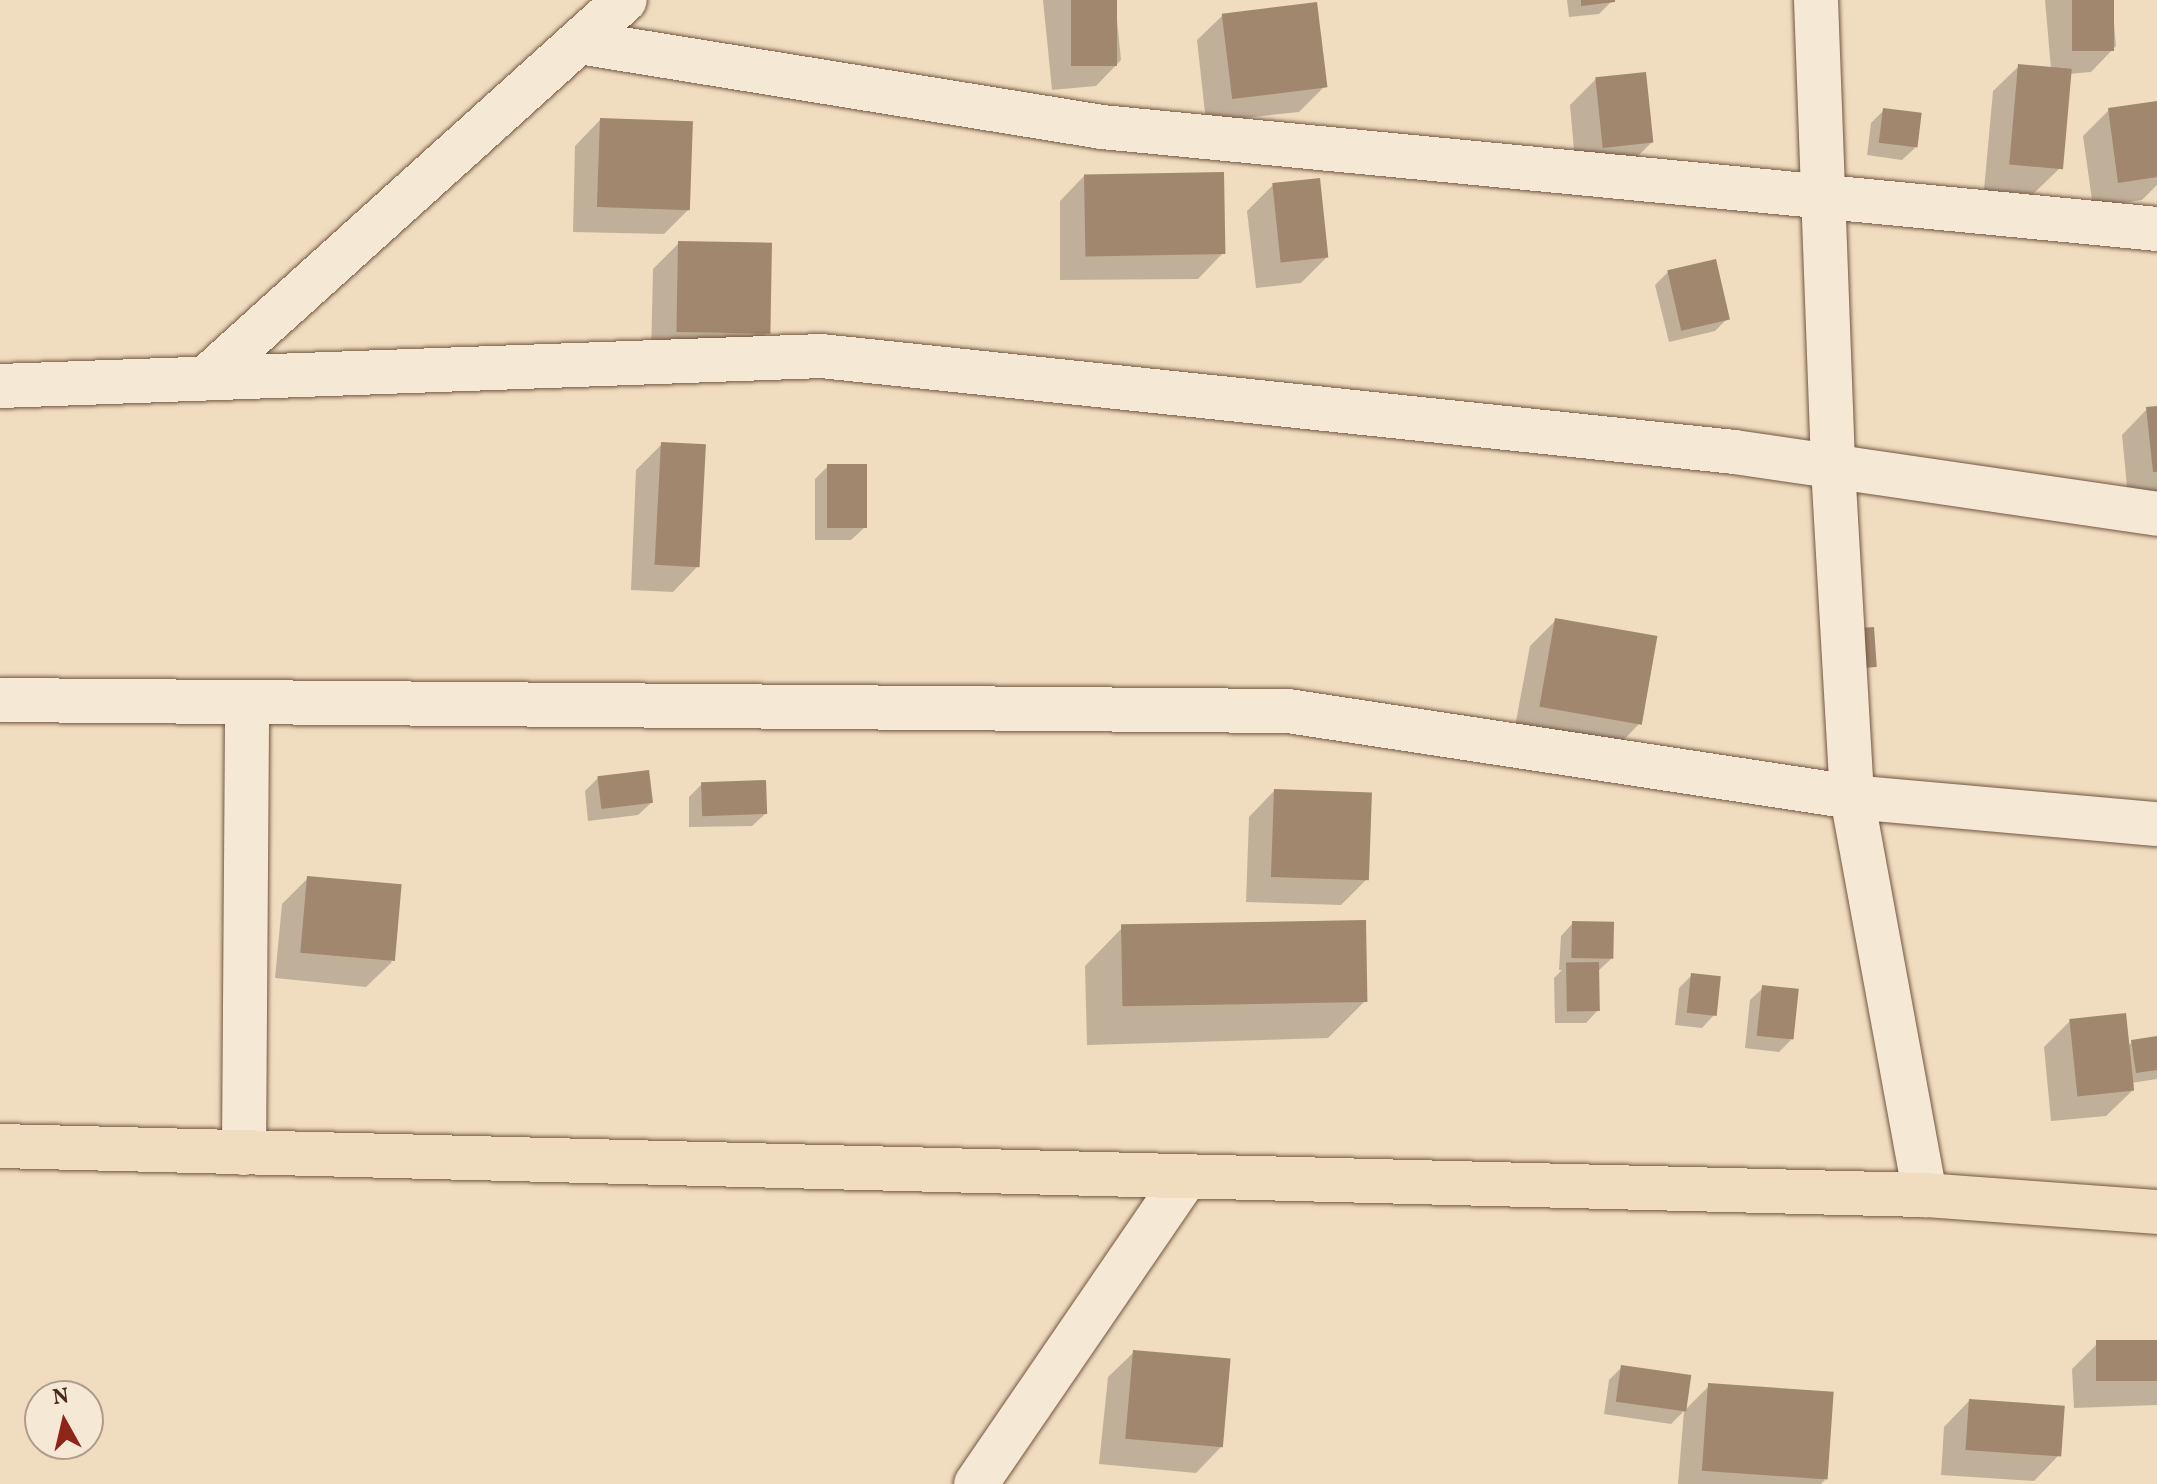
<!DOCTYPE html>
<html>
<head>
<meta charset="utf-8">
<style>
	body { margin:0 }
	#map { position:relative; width:2157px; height:1484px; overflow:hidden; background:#f0ddc0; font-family:Vollkorn,serif }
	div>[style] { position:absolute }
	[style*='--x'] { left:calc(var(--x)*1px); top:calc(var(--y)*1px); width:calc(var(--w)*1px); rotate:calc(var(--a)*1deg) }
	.shadow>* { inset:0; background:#0003 }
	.building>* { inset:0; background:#a1876e; transform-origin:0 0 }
	.roads { filter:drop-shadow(0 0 2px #745640) drop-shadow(0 0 2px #745640) }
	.street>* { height:44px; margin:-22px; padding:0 22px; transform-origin:22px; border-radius:22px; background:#f5e9d6 }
	.highway>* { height:44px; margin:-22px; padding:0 22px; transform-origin:22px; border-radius:22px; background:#f0ddc0 }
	span { translate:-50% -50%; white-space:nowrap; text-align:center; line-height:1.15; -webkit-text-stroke:6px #f5e9d6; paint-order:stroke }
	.north { position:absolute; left:24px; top:1380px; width:80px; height:80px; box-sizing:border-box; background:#f5e9d6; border:2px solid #b19c89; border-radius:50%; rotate:352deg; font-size:22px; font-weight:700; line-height:32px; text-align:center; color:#4b2916 }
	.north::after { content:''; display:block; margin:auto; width:28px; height:36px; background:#8f2418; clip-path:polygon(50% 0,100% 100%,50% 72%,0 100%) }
</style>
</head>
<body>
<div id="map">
	<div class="shadow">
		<div style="clip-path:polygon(1043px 0,1115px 0,1121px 60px,1096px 86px,1052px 90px)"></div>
		<div style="clip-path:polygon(1567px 0,1612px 0,1612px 1px,1599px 14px,1569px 17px)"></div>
		<div style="clip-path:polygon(2045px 0,2112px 0,2116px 46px,2091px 72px,2069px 74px,2059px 169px,2033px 194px,1984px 190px,1993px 91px,2019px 66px,2051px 69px)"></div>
		<div style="clip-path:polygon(1223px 15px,1325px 86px,1299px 112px,1206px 122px,1197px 40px)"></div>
		<div style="clip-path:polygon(1596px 79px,1652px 142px,1626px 168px,1576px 173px,1570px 105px)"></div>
		<div style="clip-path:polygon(2157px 103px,2157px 185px,2142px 200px,2093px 207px,2083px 136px,2109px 110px)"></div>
		<div style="clip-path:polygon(1884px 110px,1915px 148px,1902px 160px,1867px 155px,1871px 123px)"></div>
		<div style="clip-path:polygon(600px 120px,689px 209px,664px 234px,573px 232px,575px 146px)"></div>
		<div style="clip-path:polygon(1085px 175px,1223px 253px,1198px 279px,1060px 280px,1060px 201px)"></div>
		<div style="clip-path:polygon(1273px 185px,1326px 258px,1301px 283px,1256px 288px,1247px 211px)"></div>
		<div style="clip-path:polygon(679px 243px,767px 333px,742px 359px,651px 357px,653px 269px)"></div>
		<div style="clip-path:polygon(1668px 272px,1727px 319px,1715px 331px,1669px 342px,1655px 285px)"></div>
		<div style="clip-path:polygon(2157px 408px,2157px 494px,2128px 497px,2122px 435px,2147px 409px)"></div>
		<div style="clip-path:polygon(662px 444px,698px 566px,673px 592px,631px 590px,636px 470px)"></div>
		<div style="clip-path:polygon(828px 466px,864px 528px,851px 540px,815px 540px,815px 479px)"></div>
		<div style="clip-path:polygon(1556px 620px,1639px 724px,1614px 750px,1514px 732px,1530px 646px)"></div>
		<div style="clip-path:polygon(598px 778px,651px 803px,638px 815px,588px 821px,585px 791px)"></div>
		<div style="clip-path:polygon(702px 784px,765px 814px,752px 826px,689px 827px,689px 797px)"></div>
		<div style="clip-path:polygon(1274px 791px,1367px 879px,1341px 905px,1246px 902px,1249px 817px)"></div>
		<div style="clip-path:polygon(308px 878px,392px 962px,366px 987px,275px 978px,282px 904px)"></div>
		<div style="clip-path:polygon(1573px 923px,1611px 959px,1597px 972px,1598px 1010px,1586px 1023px,1555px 1023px,1554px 978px,1562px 970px,1559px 970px,1561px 936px)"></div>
		<div style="clip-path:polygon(1122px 928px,1365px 1001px,1328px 1038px,1087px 1045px,1085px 966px)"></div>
		<div style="clip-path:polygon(1692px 975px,1714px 1015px,1702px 1028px,1675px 1025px,1679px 988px)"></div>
		<div style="clip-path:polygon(1763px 988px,1791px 1040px,1779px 1052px,1745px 1048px,1750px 1000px)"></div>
		<div style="clip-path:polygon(2070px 1021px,2127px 1047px,2132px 1042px,2157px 1038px,2157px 1079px,2131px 1083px,2132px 1091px,2106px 1116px,2051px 1121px,2044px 1047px)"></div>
		<div style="clip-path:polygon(2157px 1342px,2157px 1405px,2074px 1408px,2072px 1369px,2097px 1344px)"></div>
		<div style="clip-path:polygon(1134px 1352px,1221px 1447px,1196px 1473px,1099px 1464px,1108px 1377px)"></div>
		<div style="clip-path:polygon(1622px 1367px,1684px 1411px,1671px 1424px,1604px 1414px,1609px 1380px)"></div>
		<div style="clip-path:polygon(1709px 1386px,1825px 1480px,1821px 1484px,1678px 1484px,1684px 1411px)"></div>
		<div style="clip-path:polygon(1969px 1401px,2059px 1455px,2034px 1481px,1941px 1475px,1944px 1427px)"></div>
	</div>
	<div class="building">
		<div style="left:1071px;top:0;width:46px;height:66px"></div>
		<div style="clip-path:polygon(1581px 0,1615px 0,1615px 2px,1581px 6px)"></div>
		<div style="left:2072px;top:0;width:42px;height:51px"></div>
		<div style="left:1317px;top:2px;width:86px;height:96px;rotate:83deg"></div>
		<div style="left:2018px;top:64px;width:54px;height:101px;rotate:5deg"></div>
		<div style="left:1646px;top:72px;width:71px;height:51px;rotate:84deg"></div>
		<div style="clip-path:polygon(2157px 101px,2157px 177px,2118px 183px,2108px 108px)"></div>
		<div style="left:1883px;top:108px;width:39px;height:35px;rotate:7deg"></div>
		<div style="left:600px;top:118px;width:93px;height:89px;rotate:2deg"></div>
		<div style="left:1224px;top:172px;width:82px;height:140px;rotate:89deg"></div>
		<div style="left:1320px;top:178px;width:80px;height:48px;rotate:84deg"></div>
		<div style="left:678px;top:241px;width:94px;height:91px;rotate:1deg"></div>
		<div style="left:1716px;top:259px;width:62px;height:50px;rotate:77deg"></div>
		<div style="clip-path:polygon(2157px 406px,2157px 472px,2153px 472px,2146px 407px)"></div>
		<div style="left:661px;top:442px;width:45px;height:123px;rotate:3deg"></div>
		<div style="left:827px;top:464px;width:40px;height:64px"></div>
		<div style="left:1555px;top:618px;width:104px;height:90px;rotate:10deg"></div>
		<div style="left:1874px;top:627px;width:40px;height:39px;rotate:86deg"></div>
		<div style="left:649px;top:770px;width:33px;height:52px;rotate:83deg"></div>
		<div style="left:766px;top:780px;width:34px;height:65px;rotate:88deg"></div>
		<div style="left:1274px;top:789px;width:98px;height:88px;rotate:2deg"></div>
		<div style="left:307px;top:876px;width:95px;height:77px;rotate:5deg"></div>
		<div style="left:1366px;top:920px;width:82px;height:245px;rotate:89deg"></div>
		<div style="left:1572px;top:921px;width:42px;height:37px;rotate:1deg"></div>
		<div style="left:1599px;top:962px;width:49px;height:33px;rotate:89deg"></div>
		<div style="left:1691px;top:973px;width:30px;height:40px;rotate:6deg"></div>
		<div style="left:1762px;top:985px;width:37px;height:51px;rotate:6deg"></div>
		<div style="left:2126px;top:1013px;width:78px;height:57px;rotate:84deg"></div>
		<div style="clip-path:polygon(2157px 1036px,2157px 1070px,2136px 1073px,2131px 1040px)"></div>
		<div style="left:2157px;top:1340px;width:41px;height:61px;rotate:90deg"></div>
		<div style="left:1133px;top:1350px;width:98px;height:89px;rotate:5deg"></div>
		<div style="left:1621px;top:1365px;width:71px;height:37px;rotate:8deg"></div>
		<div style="left:1708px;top:1383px;width:126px;height:88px;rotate:4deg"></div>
		<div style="left:1969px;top:1399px;width:96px;height:51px;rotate:4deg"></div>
	</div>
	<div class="roads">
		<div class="street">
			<div style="--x:1816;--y:0;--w:467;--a:87.9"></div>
			<div style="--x:1833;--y:467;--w:331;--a:86.7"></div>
			<div style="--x:1852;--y:797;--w:405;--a:79.6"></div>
			<div style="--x:579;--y:42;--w:530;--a:9.23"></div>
			<div style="--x:1102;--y:127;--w:1060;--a:5.52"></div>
			<div style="--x:206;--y:378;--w:564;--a:-42.06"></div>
			<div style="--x:0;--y:386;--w:822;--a:-2.09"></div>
			<div style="--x:821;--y:356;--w:918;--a:6"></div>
			<div style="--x:1734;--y:452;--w:428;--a:8.3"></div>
			<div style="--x:0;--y:700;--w:1288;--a:0.49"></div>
			<div style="--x:1288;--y:711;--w:571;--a:8.67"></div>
			<div style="--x:1852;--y:797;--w:306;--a:5.1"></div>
			<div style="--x:244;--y:1153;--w:451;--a:-89.6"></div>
			<div style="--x:976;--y:1484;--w:372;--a:-55.6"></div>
		</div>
		<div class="highway">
			<div style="--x:0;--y:1146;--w:1926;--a:1.46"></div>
			<div style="--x:1925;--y:1195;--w:233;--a:4.2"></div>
		</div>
	</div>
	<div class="north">N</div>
</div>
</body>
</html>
